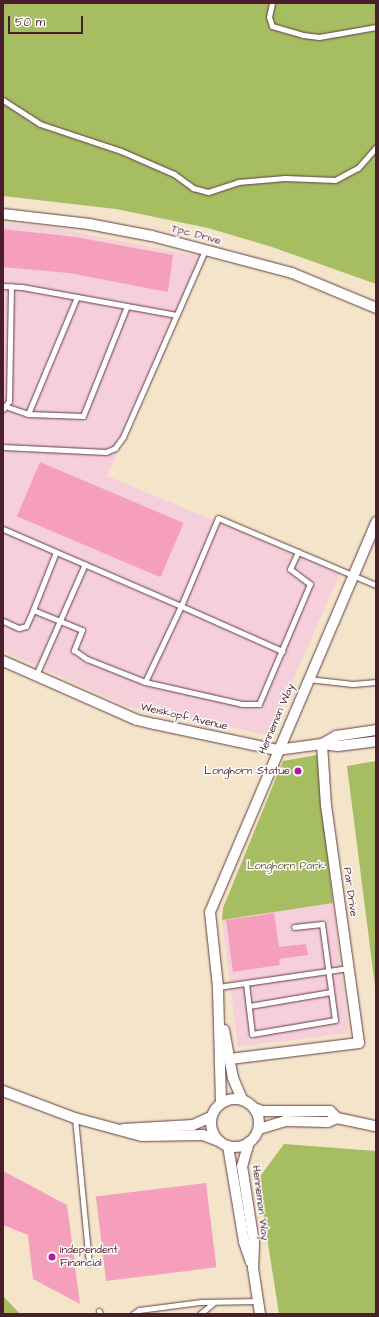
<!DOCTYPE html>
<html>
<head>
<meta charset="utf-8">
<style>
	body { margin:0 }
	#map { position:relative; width:379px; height:1317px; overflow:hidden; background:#f3e4ca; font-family:"Architects Daughter",sans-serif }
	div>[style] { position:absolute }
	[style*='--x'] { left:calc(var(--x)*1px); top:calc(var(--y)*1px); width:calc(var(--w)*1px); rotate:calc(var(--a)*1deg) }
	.built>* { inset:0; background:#f5cfd9; transform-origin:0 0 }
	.green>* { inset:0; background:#a7bd62 }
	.building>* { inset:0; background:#f59fbd; transform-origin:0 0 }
	.roads { filter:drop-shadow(0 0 1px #633d43) drop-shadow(0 0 1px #633d43) }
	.service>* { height:5px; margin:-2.5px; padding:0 2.5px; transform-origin:2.5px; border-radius:2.5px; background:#fff }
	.minor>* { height:10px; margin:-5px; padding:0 5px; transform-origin:5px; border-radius:5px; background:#fff }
	.minor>.ring { margin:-5px; padding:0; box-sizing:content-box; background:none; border:10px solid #fff; border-radius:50% }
	.dots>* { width:11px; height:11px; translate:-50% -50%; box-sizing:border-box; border:2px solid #fff; border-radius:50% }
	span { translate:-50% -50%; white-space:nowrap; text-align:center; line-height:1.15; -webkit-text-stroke:3px #fff; paint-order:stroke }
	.street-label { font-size:11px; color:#4a1f2b }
	.poi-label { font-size:11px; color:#4a1f2b }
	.right { translate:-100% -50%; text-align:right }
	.left { translate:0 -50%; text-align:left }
	.park-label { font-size:11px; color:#6b563e }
	.frame { position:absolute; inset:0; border:4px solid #4a1f2b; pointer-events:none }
	.scale { position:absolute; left:8px; top:16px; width:75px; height:18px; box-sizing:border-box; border:2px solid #4a1f2b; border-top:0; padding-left:5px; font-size:12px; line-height:14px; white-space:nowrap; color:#4a1f2b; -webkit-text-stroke:3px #fff; paint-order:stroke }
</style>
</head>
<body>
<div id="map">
	<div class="built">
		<div style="clip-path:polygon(3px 223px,46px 226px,205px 258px,107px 476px,340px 573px,269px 735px,127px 706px,3px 651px)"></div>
		<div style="left:333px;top:903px;width:131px;height:112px;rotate:83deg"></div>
	</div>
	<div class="green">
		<div style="clip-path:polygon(3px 3px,376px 3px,376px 284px,272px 247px,208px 228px,116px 209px,3px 196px)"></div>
		<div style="clip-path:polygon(317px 755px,333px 903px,222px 920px,223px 908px,283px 761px)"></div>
		<div style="clip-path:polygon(376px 761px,376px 994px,347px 766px)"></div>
		<div style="clip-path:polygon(284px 1144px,376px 1151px,376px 1314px,279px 1314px,258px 1179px)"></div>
		<div style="clip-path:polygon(3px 1295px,5px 1298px,20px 1314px,3px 1314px)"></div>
	</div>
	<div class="building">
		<div style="clip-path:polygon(3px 229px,75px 237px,173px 255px,168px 292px,69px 273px,3px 267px)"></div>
		<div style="left:40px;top:462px;width:156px;height:59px;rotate:23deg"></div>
		<div style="clip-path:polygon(274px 913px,279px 947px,306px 944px,308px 955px,279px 959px,280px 965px,233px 972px,226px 920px)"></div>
		<div style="clip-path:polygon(3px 1171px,67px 1205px,80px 1304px,33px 1279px,28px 1235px,3px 1225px)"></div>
		<div style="left:206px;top:1183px;width:85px;height:111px;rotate:83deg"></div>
	</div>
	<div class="roads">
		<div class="service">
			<div style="--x:272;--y:3;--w:14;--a:102"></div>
			<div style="--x:269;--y:17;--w:9;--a:72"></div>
			<div style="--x:272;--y:26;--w:32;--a:16"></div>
			<div style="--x:303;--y:35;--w:16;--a:7"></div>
			<div style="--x:319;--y:37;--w:58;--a:-10"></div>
			<div style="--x:3;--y:100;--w:44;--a:33"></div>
			<div style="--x:40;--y:124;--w:85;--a:18.4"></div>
			<div style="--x:121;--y:151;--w:58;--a:23.5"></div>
			<div style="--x:174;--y:174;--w:24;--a:36"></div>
			<div style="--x:193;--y:188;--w:16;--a:15"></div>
			<div style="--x:208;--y:192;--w:32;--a:-18"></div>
			<div style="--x:238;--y:182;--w:47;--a:-4.9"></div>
			<div style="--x:285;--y:178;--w:50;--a:2.3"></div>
			<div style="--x:335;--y:180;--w:26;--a:-28"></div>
			<div style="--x:358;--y:168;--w:28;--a:-49"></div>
			<div style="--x:3;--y:286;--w:19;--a:3"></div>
			<div style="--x:22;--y:287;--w:157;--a:10.3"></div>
			<div style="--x:5;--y:406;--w:24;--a:19"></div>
			<div style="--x:28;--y:414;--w:55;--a:2.1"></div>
			<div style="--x:83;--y:416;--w:118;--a:-68.2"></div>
			<div style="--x:3;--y:409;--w:10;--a:-53"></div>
			<div style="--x:9;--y:401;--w:115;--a:-89"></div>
			<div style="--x:28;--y:414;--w:127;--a:-67.3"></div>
			<div style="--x:3;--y:447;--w:103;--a:2.8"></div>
			<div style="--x:106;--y:452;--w:10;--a:-24"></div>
			<div style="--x:115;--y:448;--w:14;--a:-54"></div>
			<div style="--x:123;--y:437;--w:204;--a:-66.3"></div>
			<div style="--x:3;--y:529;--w:194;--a:23.4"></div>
			<div style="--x:181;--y:606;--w:95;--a:-67.2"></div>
			<div style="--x:218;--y:518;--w:172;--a:23"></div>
			<div style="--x:33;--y:610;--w:62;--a:-68.4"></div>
			<div style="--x:3;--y:621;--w:17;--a:24"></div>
			<div style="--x:19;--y:628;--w:7;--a:-16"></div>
			<div style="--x:26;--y:626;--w:17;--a:-66"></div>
			<div style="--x:33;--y:610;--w:53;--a:22.2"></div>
			<div style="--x:82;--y:630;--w:22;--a:112"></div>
			<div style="--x:74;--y:650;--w:16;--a:35"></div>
			<div style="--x:87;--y:659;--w:62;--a:21.6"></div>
			<div style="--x:145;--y:682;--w:99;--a:12.8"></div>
			<div style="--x:242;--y:704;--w:17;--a:0"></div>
			<div style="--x:259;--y:704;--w:130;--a:-67"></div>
			<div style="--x:310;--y:584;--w:25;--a:-143"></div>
			<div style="--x:290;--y:569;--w:19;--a:-65"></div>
			<div style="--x:36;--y:675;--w:121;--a:-66.2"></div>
			<div style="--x:308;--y:679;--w:45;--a:6.3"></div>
			<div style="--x:353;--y:684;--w:23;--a:-5"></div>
			<div style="--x:145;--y:682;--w:84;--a:-64.7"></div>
			<div style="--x:181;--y:606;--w:111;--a:24"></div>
			<div style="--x:246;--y:983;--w:51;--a:83.3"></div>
			<div style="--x:252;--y:1034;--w:84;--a:-9.6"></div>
			<div style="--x:335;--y:1020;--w:97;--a:-97.7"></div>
			<div style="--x:322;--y:924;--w:28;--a:174"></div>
			<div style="--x:218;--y:987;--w:132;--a:-8.3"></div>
			<div style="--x:249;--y:1006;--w:83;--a:-9.7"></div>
			<div style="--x:75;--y:1118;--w:146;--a:84.5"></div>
			<div style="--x:99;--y:1311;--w:3;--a:72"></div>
			<div style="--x:133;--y:1314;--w:7;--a:-34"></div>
			<div style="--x:139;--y:1310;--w:63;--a:-7.4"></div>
			<div style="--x:201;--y:1302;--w:57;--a:-1"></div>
			<div style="--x:200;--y:1314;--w:17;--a:-40"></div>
		</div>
		<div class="minor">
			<div style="--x:3;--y:214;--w:87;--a:6.6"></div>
			<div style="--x:89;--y:224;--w:64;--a:10.8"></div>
			<div style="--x:152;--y:236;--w:145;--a:14.8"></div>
			<div style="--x:292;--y:273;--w:91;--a:22.6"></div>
			<div style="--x:3;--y:661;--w:146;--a:23.8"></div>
			<div style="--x:137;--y:720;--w:18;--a:13"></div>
			<div style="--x:155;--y:724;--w:125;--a:12"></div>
			<div style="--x:277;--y:750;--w:45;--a:-7.6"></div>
			<div style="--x:322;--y:744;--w:16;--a:7"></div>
			<div style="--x:338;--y:746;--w:38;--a:-7"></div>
			<div style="--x:322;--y:744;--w:16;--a:-30"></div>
			<div style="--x:336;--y:736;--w:40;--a:-8.5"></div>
			<div style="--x:224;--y:1030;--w:49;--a:79.4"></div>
			<div style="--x:233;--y:1078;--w:23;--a:67"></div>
			<div style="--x:230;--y:1059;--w:130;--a:-7.1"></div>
			<div style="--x:359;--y:1043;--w:239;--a:-97.9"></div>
			<div style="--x:326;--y:806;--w:62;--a:-93.7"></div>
			<div style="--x:3;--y:1091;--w:77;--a:20.6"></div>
			<div style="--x:75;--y:1118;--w:69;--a:15"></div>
			<div style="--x:142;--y:1136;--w:61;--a:-0.9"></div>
			<div style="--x:203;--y:1135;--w:17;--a:21"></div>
			<div class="ring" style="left:211px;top:1099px;width:38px;height:38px"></div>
			<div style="--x:221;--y:1103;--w:116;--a:-91.5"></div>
			<div style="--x:218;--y:987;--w:75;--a:-96.1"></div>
			<div style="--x:210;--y:912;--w:424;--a:-66.9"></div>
			<div style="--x:254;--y:1108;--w:9;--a:21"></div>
			<div style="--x:262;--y:1111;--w:68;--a:0"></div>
			<div style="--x:330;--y:1111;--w:10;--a:45"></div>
			<div style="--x:337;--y:1118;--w:40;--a:12"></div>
			<div style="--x:123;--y:1129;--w:70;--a:-3.3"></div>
			<div style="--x:193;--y:1125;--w:20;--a:-24"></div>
			<div style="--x:259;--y:1129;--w:27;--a:-17"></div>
			<div style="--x:285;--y:1121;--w:43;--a:1.3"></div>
			<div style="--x:328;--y:1122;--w:10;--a:-24"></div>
			<div style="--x:249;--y:1142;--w:25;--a:106"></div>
			<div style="--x:242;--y:1166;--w:78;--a:81.1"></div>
			<div style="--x:254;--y:1243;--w:25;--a:92"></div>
			<div style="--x:253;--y:1268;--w:47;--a:81.3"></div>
			<div style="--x:228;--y:1146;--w:97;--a:80.5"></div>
			<div style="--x:244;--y:1242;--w:21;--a:71"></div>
		</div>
	</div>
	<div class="dots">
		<div style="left:298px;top:771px;background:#b5179e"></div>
		<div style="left:52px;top:1257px;background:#b5179e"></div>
	</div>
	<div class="street-label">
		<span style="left:196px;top:235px;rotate:15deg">Tpc Drive</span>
		<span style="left:184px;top:717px;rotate:13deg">Weiskopf Avenue</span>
		<span style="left:277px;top:719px;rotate:-67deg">Henneman Way</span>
		<span style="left:350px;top:892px;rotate:82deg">Par Drive</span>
		<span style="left:260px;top:1203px;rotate:83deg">Henneman Way</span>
	</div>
	<div class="poi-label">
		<span class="right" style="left:290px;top:771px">Longhorn Statue</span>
		<span class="left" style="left:60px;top:1257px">Independent<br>Financial</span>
	</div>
	<div class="park-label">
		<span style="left:286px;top:866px">Longhorn Park</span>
	</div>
	<div class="frame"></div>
	<div class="scale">50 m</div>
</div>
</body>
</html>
